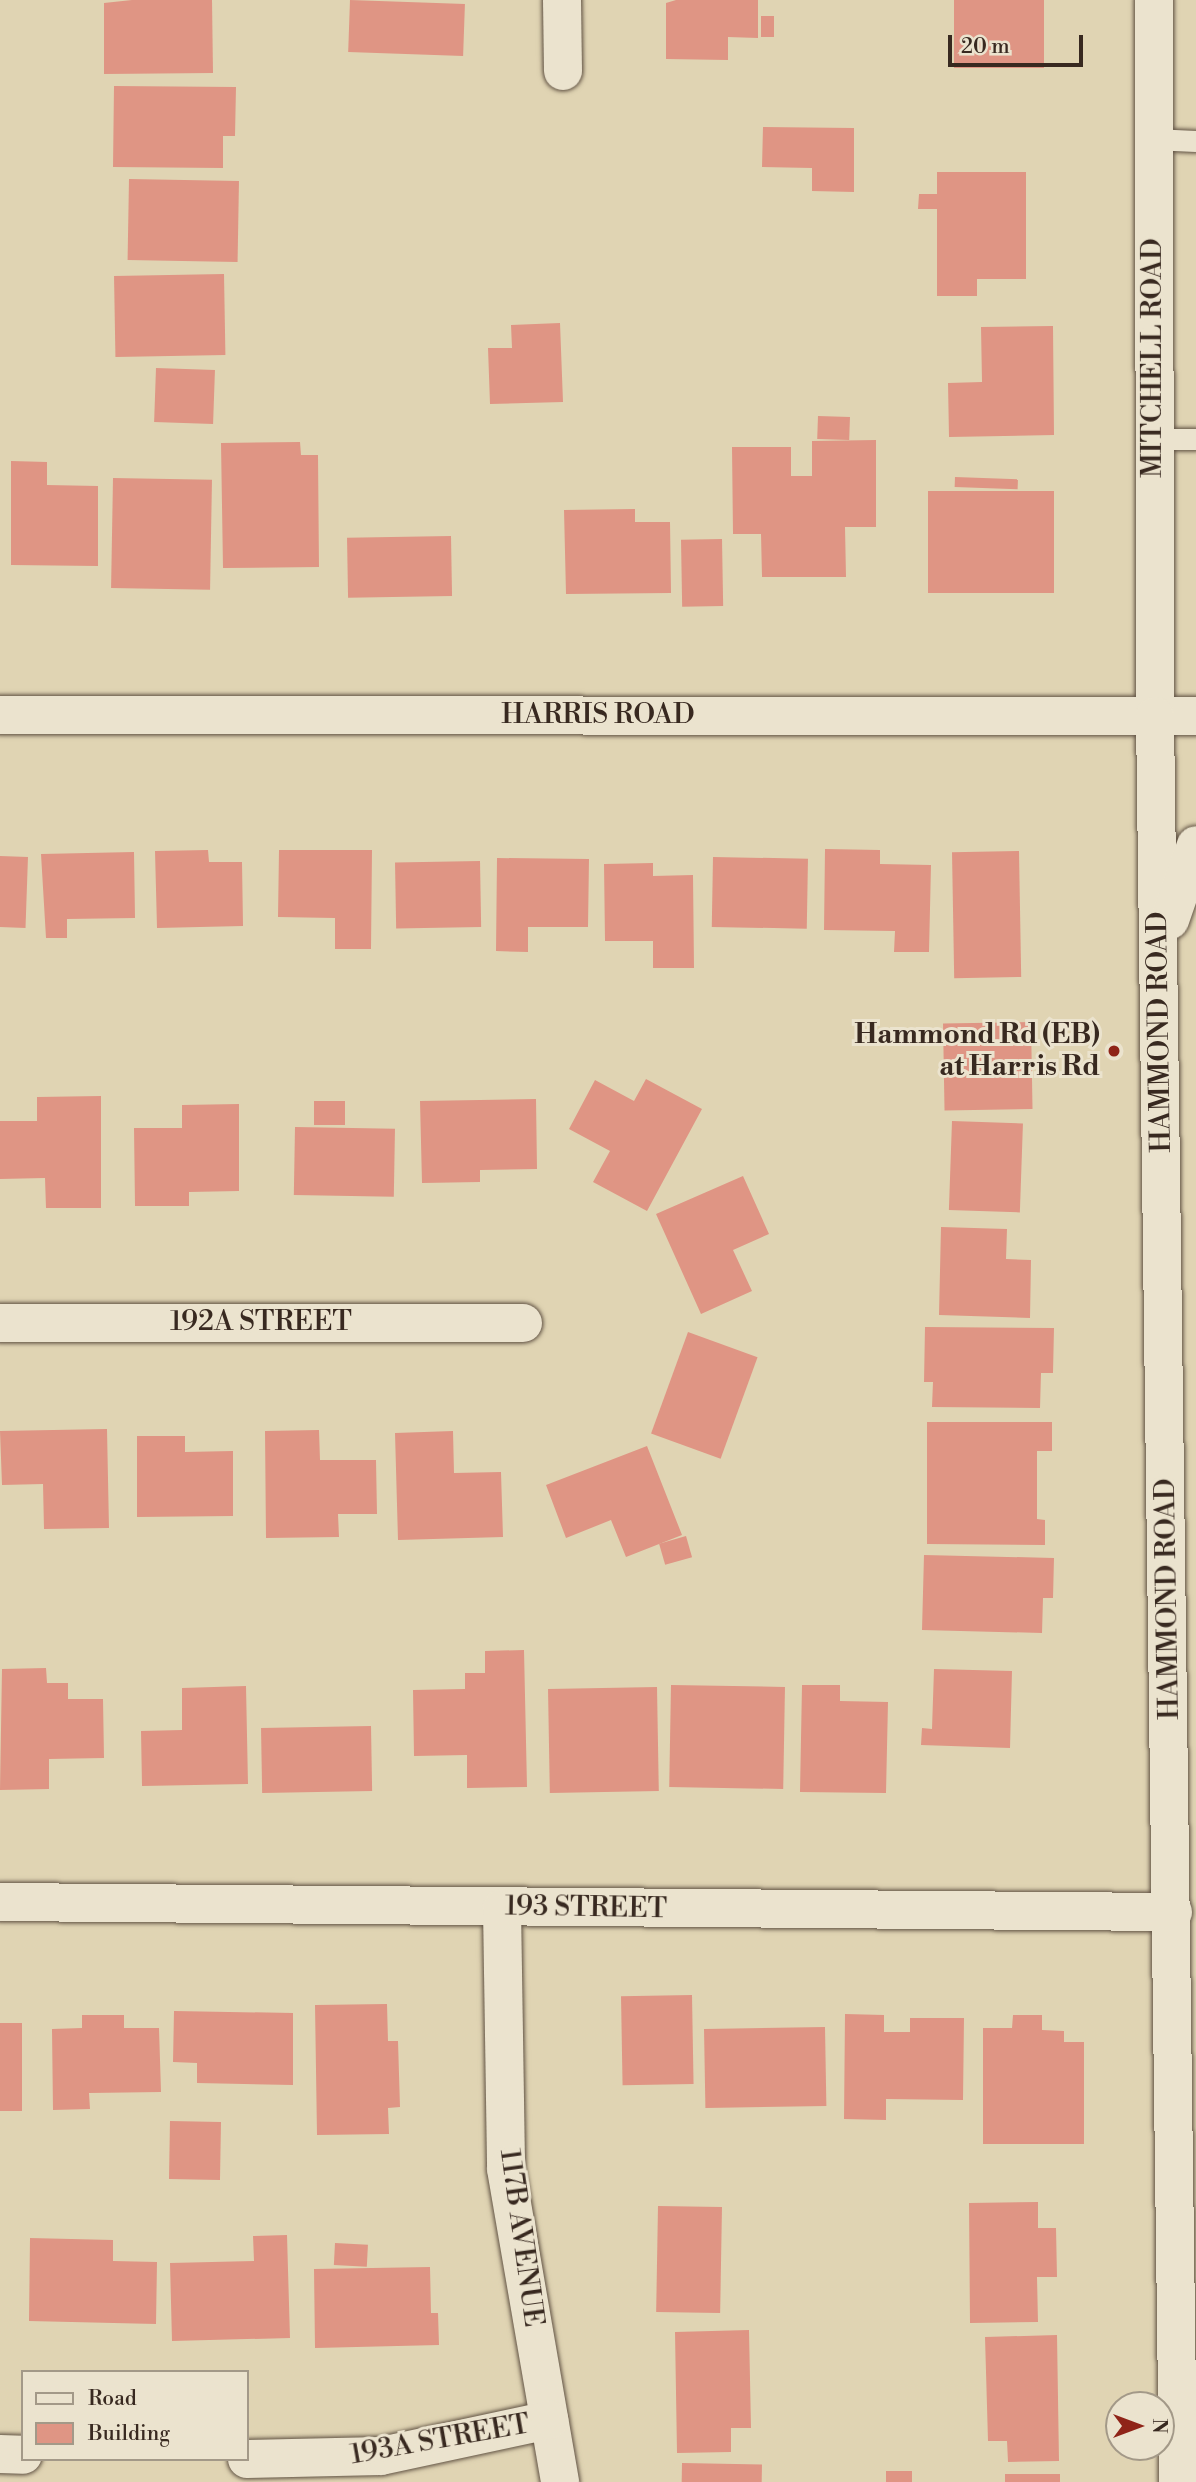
<!DOCTYPE html>
<html>
<head>
<meta charset="utf-8">
<style>
	body { margin:0 }
	#map { position:relative; width:1196px; height:2482px; overflow:hidden; background:#e0d4b3; font-family:"Libre Bodoni",serif }
	div>[style] { position:absolute }
	[style*='--x'] { left:calc(var(--x)*1px); top:calc(var(--y)*1px); width:calc(var(--w)*1px); rotate:calc(var(--a)*1deg) }
	.building>* { inset:0; background:#df9584; transform-origin:0 0 }
	.roads { filter:drop-shadow(0 0 2px #625445) drop-shadow(0 0 2px #625445) }
	.service>* { height:21px; margin:-10.5px; padding:0 10.5px; transform-origin:10.5px; border-radius:10.5px; background:#ebe3ce }
	.minor>* { height:38px; margin:-19px; padding:0 19px; transform-origin:19px; border-radius:19px; background:#ebe3ce }
	.tertiary>* { height:38px; margin:-19px; padding:0 19px; transform-origin:19px; border-radius:19px; background:#ebe3ce }
	.secondary>* { height:38px; margin:-19px; padding:0 19px; transform-origin:19px; border-radius:19px; background:#ebe3ce }
	.dots>* { width:19px; height:19px; translate:-50% -50%; box-sizing:border-box; border:4px solid #ebe3ce; border-radius:50% }
	span { translate:-50% -50%; white-space:nowrap; text-align:center; line-height:1.15; -webkit-text-stroke:6px #ebe3ce; paint-order:stroke }
	.street-label { font-size:28px; color:#382920 }
	.poi-label { font-size:28px; color:#382920; font-weight:700 }
	.right { translate:-100% -50%; text-align:right }
	.legend { position:absolute; left:21px; top:2370px; width:228px; height:91px; box-sizing:border-box; background:#ebe3ce; border:2px solid #a39988; margin:0; padding:9px 12px; list-style:none; font-size:21px; color:#382920 }
	.legend li { display:flex; align-items:center; gap:14px; height:35px }
	.legend b { width:35px; border:2px solid #a39988 }
	.north { position:absolute; left:1105px; top:2391px; width:70px; height:70px; box-sizing:border-box; background:#ebe3ce; border:2px solid #a39988; border-radius:50%; rotate:90deg; font-size:19px; font-weight:700; line-height:28px; text-align:center; color:#382920 }
	.north::after { content:''; display:block; margin:auto; width:24px; height:32px; background:#8f2418; clip-path:polygon(50% 0,100% 100%,50% 72%,0 100%) }
	.scale { position:absolute; left:948px; top:35px; width:135px; height:32px; box-sizing:border-box; border:4px solid #382920; border-top:0; padding-left:9px; font-size:21px; line-height:24px; white-space:nowrap; color:#382920; -webkit-text-stroke:5px #ebe3ce; paint-order:stroke }
</style>
</head>
<body>
<div id="map">
	<div class="building">
		<div style="clip-path:polygon(132px 0,212px 0,213px 73px,104px 74px,104px 3px)"></div>
		<div style="left:350px;top:0;width:115px;height:52px;rotate:2deg"></div>
		<div style="clip-path:polygon(676px 0,758px 0,758px 38px,728px 37px,728px 60px,666px 59px,666px 3px)"></div>
		<div style="left:954px;top:0;width:90px;height:68px"></div>
		<div style="left:761px;top:16px;width:13px;height:21px"></div>
		<div style="clip-path:polygon(114px 86px,236px 87px,235px 136px,223px 136px,223px 168px,113px 167px)"></div>
		<div style="clip-path:polygon(763px 127px,854px 128px,854px 192px,812px 191px,812px 168px,762px 167px)"></div>
		<div style="clip-path:polygon(937px 172px,1026px 172px,1026px 279px,977px 279px,977px 296px,937px 296px,937px 209px,918px 209px,919px 194px,937px 194px)"></div>
		<div style="left:129px;top:179px;width:110px;height:81px;rotate:1deg"></div>
		<div style="left:224px;top:274px;width:81px;height:110px;rotate:89deg"></div>
		<div style="clip-path:polygon(560px 323px,563px 402px,490px 404px,488px 348px,512px 348px,511px 325px)"></div>
		<div style="clip-path:polygon(1053px 326px,1054px 435px,949px 437px,948px 383px,982px 382px,981px 327px)"></div>
		<div style="left:156px;top:368px;width:59px;height:54px;rotate:2deg"></div>
		<div style="left:818px;top:416px;width:32px;height:23px;rotate:2deg"></div>
		<div style="clip-path:polygon(876px 440px,876px 527px,845px 527px,846px 577px,762px 577px,761px 534px,733px 534px,732px 447px,791px 447px,791px 476px,812px 476px,812px 441px)"></div>
		<div style="clip-path:polygon(300px 442px,301px 455px,318px 455px,319px 567px,223px 568px,221px 443px)"></div>
		<div style="clip-path:polygon(11px 461px,47px 462px,47px 485px,98px 486px,98px 566px,11px 565px)"></div>
		<div style="left:955px;top:477px;width:63px;height:10px;rotate:2deg"></div>
		<div style="left:113px;top:478px;width:99px;height:110px;rotate:1deg"></div>
		<div style="left:928px;top:491px;width:126px;height:102px"></div>
		<div style="clip-path:polygon(635px 509px,635px 522px,670px 522px,671px 593px,566px 594px,564px 510px)"></div>
		<div style="left:451px;top:536px;width:60px;height:104px;rotate:89deg"></div>
		<div style="left:722px;top:539px;width:67px;height:41px;rotate:89deg"></div>
		<div style="clip-path:polygon(825px 849px,880px 850px,880px 864px,931px 865px,929px 952px,894px 952px,895px 931px,824px 930px)"></div>
		<div style="clip-path:polygon(208px 850px,209px 862px,242px 862px,243px 926px,157px 928px,155px 851px)"></div>
		<div style="clip-path:polygon(279px 850px,372px 850px,371px 949px,335px 949px,335px 918px,278px 917px)"></div>
		<div style="left:1019px;top:851px;width:126px;height:67px;rotate:89deg"></div>
		<div style="clip-path:polygon(134px 852px,135px 918px,67px 919px,67px 938px,46px 938px,41px 854px)"></div>
		<div style="left:0;top:856px;width:28px;height:71px;rotate:2deg"></div>
		<div style="left:713px;top:857px;width:95px;height:70px;rotate:1deg"></div>
		<div style="clip-path:polygon(497px 858px,589px 859px,588px 927px,528px 927px,528px 952px,496px 951px)"></div>
		<div style="left:480px;top:861px;width:66px;height:85px;rotate:89deg"></div>
		<div style="clip-path:polygon(653px 863px,653px 876px,693px 875px,694px 968px,653px 968px,653px 941px,605px 941px,604px 864px)"></div>
		<div style="left:1031px;top:1022px;width:87px;height:88px;rotate:89deg"></div>
		<div style="clip-path:polygon(646px 1079px,702px 1109px,647px 1211px,593px 1182px,610px 1151px,569px 1129px,595px 1080px,634px 1101px)"></div>
		<div style="clip-path:polygon(101px 1096px,101px 1208px,46px 1208px,45px 1178px,0 1179px,0 1121px,37px 1121px,37px 1097px)"></div>
		<div style="clip-path:polygon(536px 1099px,537px 1169px,480px 1170px,480px 1182px,422px 1183px,420px 1101px)"></div>
		<div style="left:314px;top:1101px;width:31px;height:24px"></div>
		<div style="clip-path:polygon(239px 1104px,239px 1191px,189px 1192px,189px 1206px,135px 1206px,134px 1128px,182px 1128px,182px 1105px)"></div>
		<div style="left:952px;top:1121px;width:71px;height:89px;rotate:2deg"></div>
		<div style="left:295px;top:1127px;width:100px;height:68px;rotate:1deg"></div>
		<div style="clip-path:polygon(743px 1176px,769px 1234px,733px 1250px,752px 1291px,701px 1314px,656px 1214px)"></div>
		<div style="clip-path:polygon(941px 1227px,1007px 1229px,1006px 1259px,1031px 1260px,1030px 1318px,939px 1315px)"></div>
		<div style="clip-path:polygon(925px 1327px,1054px 1328px,1053px 1373px,1041px 1373px,1040px 1408px,932px 1407px,933px 1382px,924px 1382px)"></div>
		<div style="left:688px;top:1332px;width:74px;height:108px;rotate:20deg"></div>
		<div style="clip-path:polygon(927px 1422px,1052px 1422px,1052px 1451px,1037px 1451px,1037px 1519px,1045px 1520px,1045px 1545px,927px 1544px)"></div>
		<div style="clip-path:polygon(107px 1429px,109px 1528px,44px 1529px,43px 1484px,2px 1485px,0 1431px)"></div>
		<div style="clip-path:polygon(319px 1430px,320px 1460px,376px 1460px,377px 1514px,338px 1514px,339px 1537px,266px 1538px,265px 1431px)"></div>
		<div style="clip-path:polygon(453px 1431px,454px 1473px,501px 1472px,503px 1537px,398px 1540px,395px 1433px)"></div>
		<div style="clip-path:polygon(137px 1436px,185px 1436px,185px 1452px,233px 1451px,233px 1516px,137px 1517px)"></div>
		<div style="clip-path:polygon(647px 1446px,682px 1535px,626px 1557px,611px 1520px,566px 1538px,546px 1485px)"></div>
		<div style="left:686px;top:1536px;width:22px;height:28px;rotate:74deg"></div>
		<div style="clip-path:polygon(924px 1555px,1054px 1558px,1053px 1598px,1043px 1598px,1042px 1633px,922px 1630px)"></div>
		<div style="clip-path:polygon(524px 1650px,527px 1787px,467px 1788px,467px 1755px,414px 1756px,413px 1690px,465px 1689px,465px 1673px,485px 1673px,485px 1651px)"></div>
		<div style="clip-path:polygon(46px 1668px,47px 1683px,68px 1683px,68px 1699px,103px 1699px,104px 1758px,49px 1759px,49px 1789px,0 1790px,2px 1669px)"></div>
		<div style="clip-path:polygon(934px 1669px,1012px 1671px,1010px 1748px,921px 1745px,922px 1728px,932px 1729px)"></div>
		<div style="left:671px;top:1685px;width:114px;height:102px;rotate:1deg"></div>
		<div style="clip-path:polygon(802px 1685px,840px 1685px,840px 1701px,888px 1702px,886px 1793px,800px 1792px)"></div>
		<div style="clip-path:polygon(246px 1686px,248px 1784px,142px 1786px,141px 1731px,182px 1730px,182px 1688px)"></div>
		<div style="left:657px;top:1687px;width:104px;height:109px;rotate:89deg"></div>
		<div style="left:371px;top:1726px;width:65px;height:110px;rotate:89deg"></div>
		<div style="left:692px;top:1995px;width:89px;height:71px;rotate:89deg"></div>
		<div style="clip-path:polygon(387px 2004px,388px 2041px,398px 2041px,400px 2107px,388px 2108px,389px 2134px,317px 2135px,315px 2005px)"></div>
		<div style="clip-path:polygon(174px 2011px,293px 2013px,293px 2085px,197px 2083px,197px 2063px,173px 2062px)"></div>
		<div style="clip-path:polygon(845px 2014px,884px 2015px,884px 2032px,910px 2032px,910px 2018px,964px 2018px,963px 2100px,886px 2099px,886px 2120px,844px 2119px)"></div>
		<div style="clip-path:polygon(82px 2015px,124px 2015px,124px 2028px,159px 2028px,161px 2092px,89px 2093px,90px 2109px,53px 2110px,52px 2029px,82px 2028px)"></div>
		<div style="clip-path:polygon(1013px 2015px,1042px 2015px,1042px 2030px,1064px 2031px,1064px 2042px,1084px 2042px,1084px 2144px,983px 2144px,983px 2028px,1012px 2028px)"></div>
		<div style="left:0;top:2023px;width:22px;height:88px"></div>
		<div style="left:825px;top:2027px;width:79px;height:121px;rotate:89deg"></div>
		<div style="left:170px;top:2121px;width:51px;height:58px;rotate:1deg"></div>
		<div style="clip-path:polygon(1038px 2202px,1038px 2228px,1056px 2228px,1057px 2277px,1037px 2277px,1038px 2322px,970px 2323px,969px 2203px)"></div>
		<div style="left:658px;top:2206px;width:64px;height:106px;rotate:1deg"></div>
		<div style="clip-path:polygon(287px 2235px,290px 2338px,172px 2341px,170px 2263px,254px 2261px,253px 2236px)"></div>
		<div style="clip-path:polygon(30px 2238px,113px 2240px,113px 2261px,157px 2262px,156px 2324px,29px 2321px)"></div>
		<div style="left:335px;top:2243px;width:33px;height:22px;rotate:3deg"></div>
		<div style="clip-path:polygon(430px 2267px,431px 2313px,438px 2313px,439px 2345px,315px 2348px,314px 2269px)"></div>
		<div style="clip-path:polygon(749px 2330px,751px 2428px,731px 2428px,731px 2452px,677px 2453px,675px 2332px)"></div>
		<div style="clip-path:polygon(1057px 2335px,1059px 2461px,1008px 2462px,1007px 2441px,988px 2441px,985px 2337px)"></div>
		<div style="left:682px;top:2463px;width:80px;height:19px;rotate:1deg"></div>
		<div style="left:886px;top:2471px;width:26px;height:11px"></div>
		<div style="left:1060px;top:2474px;width:8px;height:55px;rotate:90deg"></div>
	</div>
	<div class="roads">
		<div class="service">
			<div style="--x:1152;--y:139;--w:44;--a:2.6"></div>
			<div style="--x:1153;--y:439;--w:43;--a:0"></div>
		</div>
		<div class="minor">
			<div style="--x:562;--y:0;--w:71;--a:89.2"></div>
			<div style="--x:0;--y:1323;--w:523;--a:0"></div>
			<div style="--x:0;--y:1902;--w:1173;--a:0.49"></div>
			<div style="--x:502;--y:1908;--w:261;--a:89.1"></div>
			<div style="--x:506;--y:2169;--w:318;--a:80.2"></div>
			<div style="--x:0;--y:2454;--w:23;--a:2"></div>
			<div style="--x:247;--y:2459;--w:134;--a:-1.3"></div>
			<div style="--x:381;--y:2456;--w:172;--a:-12.1"></div>
		</div>
		<div class="tertiary">
			<div style="--x:1154;--y:0;--w:716;--a:89.92"></div>
		</div>
		<div class="secondary">
			<div style="--x:0;--y:715;--w:1196;--a:0.05"></div>
			<div style="--x:1155;--y:716;--w:1766;--a:89.25"></div>
			<div style="--x:1170;--y:920;--w:79;--a:-70.9"></div>
		</div>
	</div>
	<div class="dots">
		<div style="left:1114px;top:1051px;background:#8f2418"></div>
	</div>
	<div class="street-label">
		<span style="left:1153px;top:358px;rotate:-90deg">MITCHELL ROAD</span>
		<span style="left:598px;top:715px">HARRIS ROAD</span>
		<span style="left:1160px;top:1032px;rotate:-91deg">HAMMOND ROAD</span>
		<span style="left:261px;top:1322px">192A STREET</span>
		<span style="left:1168px;top:1599px;rotate:-91deg">HAMMOND ROAD</span>
		<span style="left:586px;top:1908px;rotate:1deg">193 STREET</span>
		<span style="left:521px;top:2238px;rotate:82deg">117B AVENUE</span>
		<span style="left:440px;top:2440px;rotate:-10deg">193A STREET</span>
	</div>
	<div class="poi-label">
		<span class="right" style="left:1100px;top:1051px">Hammond Rd (EB)<br>at Harris Rd</span>
	</div>
	<ul class="legend">
	<li><b style="height:9px;background:#ebe3ce"></b>Road</li>
	<li><b style="height:19px;background:#df9584"></b>Building</li>
	</ul>
	<div class="north">N</div>
	<div class="scale">20 m</div>
</div>
</body>
</html>
